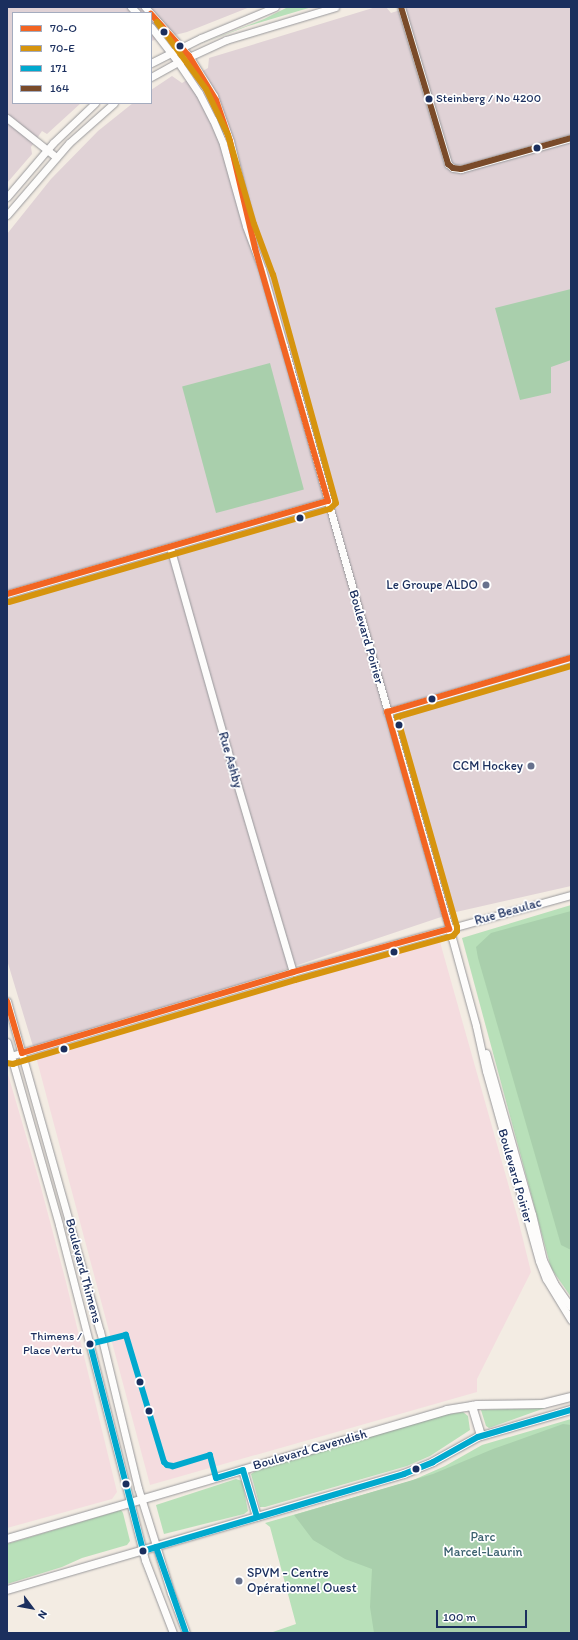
<!DOCTYPE html>
<html>
<head>
<meta charset="utf-8">
<style>
	body { margin:0 }
	#map { position:relative; width:578px; height:1640px; overflow:hidden; background:#f3ece3; font-family:Itim,sans-serif }
	div>[style] { position:absolute }
	[style*='--x'] { left:calc(var(--x)*1px); top:calc(var(--y)*1px); width:calc(var(--w)*1px); rotate:calc(var(--a)*1deg) }
	.built>* { inset:0; background:#f4dcdf }
	.industrial>* { inset:0; background:#e0d2d6 }
	.green>* { inset:0; background:#b8e0b9 }
	.forest>* { inset:0; background:#a9cfac; transform-origin:0 0 }
	.roads { filter:drop-shadow(0 0 1px #98989b) drop-shadow(0 0 1px #98989b) }
	.minor>* { height:7px; margin:-3.5px; padding:0 3.5px; transform-origin:3.5px; border-radius:3.5px; background:#fdfcfb }
	.major>* { height:8px; margin:-4px; padding:0 4px; transform-origin:4px; border-radius:4px; background:#fdfcfb }
	.bus-1>* { height:6px; margin:-3px; padding:0 3px; transform-origin:3px; border-radius:3px; background:#f26522 }
	.bus-2>* { height:6px; margin:-3px; padding:0 3px; transform-origin:3px; border-radius:3px; background:#d6940e }
	.bus-3>* { height:6px; margin:-3px; padding:0 3px; transform-origin:3px; border-radius:3px; background:#00a9ce }
	.bus-4>* { height:6px; margin:-3px; padding:0 3px; transform-origin:3px; border-radius:3px; background:#7a4b2a }
	.dots>* { width:11px; height:11px; translate:-50% -50%; box-sizing:border-box; border:2px solid #fff; border-radius:50% }
	span { translate:-50% -50%; white-space:nowrap; text-align:center; line-height:1.15; -webkit-text-stroke:3.5px #fff; paint-order:stroke }
	.bus-label { font-size:12px; color:#1b2f5e }
	.left { translate:0 -50%; text-align:left }
	.right { translate:-100% -50%; text-align:right }
	.poi-label { font-size:13px; color:#1b2f5e }
	.street-label { font-size:13px; color:#1b2f5e }
	.park-label { font-size:13px; color:#3b616f }
	.frame { position:absolute; inset:0; border:8px solid #1b2f5e; pointer-events:none }
	.legend { position:absolute; left:12px; top:12px; width:140px; height:92px; box-sizing:border-box; background:#fff; border:1px solid #a4acbf; margin:0; padding:5px 7px; list-style:none; font-size:12px; color:#1b2f5e }
	.legend li { display:flex; align-items:center; gap:8px; height:20px }
	.legend b { width:20px; border:1px solid #a4acbf }
	.north { position:absolute; left:12px; top:1588px; width:40px; height:40px; -webkit-text-stroke:3px #fff; paint-order:stroke; rotate:122deg; font-size:11px; font-weight:700; line-height:16px; text-align:center; color:#1b2f5e }
	.north::after { content:''; display:block; margin:auto; width:14px; height:18px; background:#1b2f5e; clip-path:polygon(50% 0,100% 100%,50% 72%,0 100%) }
	.scale { position:absolute; left:436px; top:1610px; width:91px; height:18px; box-sizing:border-box; border:2px solid #1b2f5e; border-top:0; padding-left:5px; font-size:12px; line-height:14px; white-space:nowrap; color:#1b2f5e; -webkit-text-stroke:3px #fff; paint-order:stroke }
</style>
</head>
<body>
<div id="map">
	<div class="built">
		<div style="clip-path:polygon(440px 942px,518px 1219px,531px 1272px,477px 1379px,477px 1392px,150px 1485px,35px 1053px)"></div>
		<div style="clip-path:polygon(7px 1071px,39px 1180px,66px 1282px,117px 1492px,112px 1499px,7px 1528px)"></div>
	</div>
	<div class="industrial">
		<div style="clip-path:polygon(7px 7px,250px 7px,187px 32px,151px 41px,151px 13px,13px 13px,13px 103px,81px 103px,47px 134px,42px 131px,31px 147px,32px 154px,7px 183px)"></div>
		<div style="clip-path:polygon(376px 7px,386px 7px,391px 13px,409px 7px,571px 7px,571px 886px,456px 912px,35px 1053px,7px 960px,7px 234px,51px 179px,98px 131px,133px 103px,151px 103px,151px 90px,172px 76px,182px 83px,208px 68px,209px 58px)"></div>
	</div>
	<div class="green">
		<div style="clip-path:polygon(288px 7px,312px 7px,248px 26px,195px 46px,264px 19px)"></div>
		<div style="clip-path:polygon(571px 905px,571px 1297px,551px 1268px,462px 938px)"></div>
		<div style="clip-path:polygon(545px 1408px,489px 1428px,486px 1426px,481px 1410px)"></div>
		<div style="clip-path:polygon(463px 1412px,468px 1416px,470px 1430px,430px 1456px,407px 1466px,265px 1507px,260px 1507px,251px 1474px,257px 1470px,443px 1415px)"></div>
		<div style="clip-path:polygon(571px 1419px,571px 1633px,270px 1633px,296px 1624px,270px 1527px,265px 1523px,411px 1481px,445px 1466px,482px 1445px)"></div>
		<div style="clip-path:polygon(236px 1479px,242px 1481px,248px 1511px,244px 1514px,164px 1534px,156px 1505px)"></div>
		<div style="clip-path:polygon(121px 1510px,123px 1513px,130px 1541px,127px 1545px,82px 1558px,62px 1567px,7px 1584px,7px 1544px)"></div>
	</div>
	<div class="forest">
		<div style="clip-path:polygon(571px 289px,571px 360px,551px 367px,551px 393px,520px 400px,495px 308px)"></div>
		<div style="left:270px;top:363px;width:131px;height:91px;rotate:75deg"></div>
		<div style="clip-path:polygon(571px 911px,571px 1250px,561px 1245px,478px 958px,476px 947px,491px 933px)"></div>
		<div style="clip-path:polygon(563px 1424px,571px 1425px,571px 1633px,374px 1633px,370px 1607px,372px 1569px,345px 1559px,313px 1540px,294px 1515px,433px 1474px,493px 1449px)"></div>
	</div>
	<div class="roads">
		<div class="minor">
			<div style="--x:131;--y:7;--w:8;--a:45"></div>
			<div style="--x:145;--y:7;--w:66;--a:48.1"></div>
			<div style="--x:189;--y:56;--w:47;--a:58"></div>
			<div style="--x:214;--y:96;--w:48;--a:70.4"></div>
			<div style="--x:230;--y:141;--w:96;--a:76.1"></div>
			<div style="--x:401;--y:7;--w:164;--a:73.3"></div>
			<div style="--x:448;--y:164;--w:6;--a:39"></div>
			<div style="--x:453;--y:168;--w:8;--a:7"></div>
			<div style="--x:461;--y:169;--w:114;--a:-15.7"></div>
			<div style="--x:151;--y:27;--w:44;--a:52.4"></div>
			<div style="--x:178;--y:62;--w:37;--a:56"></div>
			<div style="--x:199;--y:93;--w:30;--a:63"></div>
			<div style="--x:213;--y:120;--w:26;--a:67"></div>
			<div style="--x:223;--y:144;--w:85;--a:74.3"></div>
			<div style="--x:246;--y:226;--w:46;--a:69.6"></div>
			<div style="--x:262;--y:269;--w:80;--a:74.1"></div>
			<div style="--x:284;--y:346;--w:615;--a:74.16"></div>
			<div style="--x:452;--y:938;--w:91;--a:74.7"></div>
			<div style="--x:476;--y:1026;--w:46;--a:77.5"></div>
			<div style="--x:486;--y:1071;--w:197;--a:74.4"></div>
			<div style="--x:539;--y:1261;--w:19;--a:69"></div>
			<div style="--x:546;--y:1279;--w:48;--a:58.6"></div>
			<div style="--x:151;--y:63;--w:56;--a:-26.6"></div>
			<div style="--x:201;--y:38;--w:80;--a:-22.7"></div>
			<div style="--x:151;--y:77;--w:31;--a:-29"></div>
			<div style="--x:178;--y:62;--w:53;--a:-24.6"></div>
			<div style="--x:226;--y:40;--w:114;--a:-16.8"></div>
			<div style="--x:7;--y:118;--w:63;--a:38.5"></div>
			<div style="--x:7;--y:197;--w:71;--a:-49.6"></div>
			<div style="--x:53;--y:143;--w:58;--a:-43.6"></div>
			<div style="--x:7;--y:215;--w:95;--a:-49.3"></div>
			<div style="--x:69;--y:143;--w:60;--a:-41.6"></div>
			<div style="--x:170;--y:547;--w:224;--a:74.2"></div>
			<div style="--x:231;--y:763;--w:218;--a:73.5"></div>
			<div style="--x:7;--y:594;--w:334;--a:-16.2"></div>
			<div style="--x:387;--y:712;--w:192;--a:-16.4"></div>
			<div style="--x:7;--y:1001;--w:343;--a:74.3"></div>
			<div style="--x:100;--y:1331;--w:162;--a:76.4"></div>
			<div style="--x:138;--y:1488;--w:110;--a:72.6"></div>
			<div style="--x:171;--y:1593;--w:43;--a:69.4"></div>
			<div style="--x:7;--y:1042;--w:190;--a:74.1"></div>
			<div style="--x:59;--y:1225;--w:346;--a:75.6"></div>
			<div style="--x:145;--y:1560;--w:78;--a:69"></div>
			<div style="--x:486;--y:1053;--w:167;--a:74.1"></div>
			<div style="--x:532;--y:1214;--w:47;--a:76.6"></div>
			<div style="--x:543;--y:1260;--w:25;--a:64"></div>
			<div style="--x:554;--y:1283;--w:29;--a:55"></div>
			<div style="--x:7;--y:1057;--w:298;--a:-16.6"></div>
			<div style="--x:293;--y:972;--w:288;--a:-15.5"></div>
		</div>
		<div class="major">
			<div style="--x:472;--y:1406;--w:31;--a:73"></div>
			<div style="--x:243;--y:1470;--w:49;--a:73.4"></div>
			<div style="--x:7;--y:1539;--w:459;--a:-16.3"></div>
			<div style="--x:447;--y:1410;--w:30;--a:-9"></div>
			<div style="--x:477;--y:1405;--w:66;--a:-0.9"></div>
			<div style="--x:543;--y:1404;--w:29;--a:-14"></div>
			<div style="--x:7;--y:1590;--w:414;--a:-16.3"></div>
			<div style="--x:404;--y:1474;--w:31;--a:-22"></div>
			<div style="--x:433;--y:1462;--w:51;--a:-29.1"></div>
			<div style="--x:478;--y:1437;--w:97;--a:-16.2"></div>
		</div>
	</div>
	<div class="bus-1">
		<div style="--x:7;--y:594;--w:334;--a:-16.2"></div>
		<div style="--x:328;--y:501;--w:263;--a:-106.1"></div>
		<div style="--x:255;--y:248;--w:110;--a:-103.2"></div>
		<div style="--x:230;--y:141;--w:43;--a:-108.9"></div>
		<div style="--x:216;--y:100;--w:52;--a:-121.5"></div>
		<div style="--x:189;--y:56;--w:57;--a:-132.1"></div>
		<div style="--x:7;--y:1001;--w:54;--a:73.9"></div>
		<div style="--x:22;--y:1053;--w:283;--a:-16.6"></div>
		<div style="--x:293;--y:972;--w:162;--a:-15.4"></div>
		<div style="--x:449;--y:929;--w:226;--a:-105.9"></div>
		<div style="--x:387;--y:712;--w:192;--a:-16.4"></div>
	</div>
	<div class="bus-2">
		<div style="--x:9;--y:602;--w:334;--a:-16.2"></div>
		<div style="--x:330;--y:509;--w:8;--a:-45"></div>
		<div style="--x:336;--y:503;--w:237;--a:-105.4"></div>
		<div style="--x:273;--y:275;--w:54;--a:-110.4"></div>
		<div style="--x:254;--y:224;--w:93;--a:-106.3"></div>
		<div style="--x:228;--y:135;--w:51;--a:-115.6"></div>
		<div style="--x:206;--y:89;--w:83;--a:-126.2"></div>
		<div style="--x:7;--y:1063;--w:6;--a:9"></div>
		<div style="--x:13;--y:1064;--w:294;--a:-16.6"></div>
		<div style="--x:295;--y:980;--w:164;--a:-15.6"></div>
		<div style="--x:453;--y:936;--w:6;--a:-51"></div>
		<div style="--x:457;--y:931;--w:4;--a:-90"></div>
		<div style="--x:457;--y:927;--w:218;--a:-105.9"></div>
		<div style="--x:397;--y:717;--w:181;--a:-16.3"></div>
	</div>
	<div class="bus-3">
		<div style="--x:257;--y:1517;--w:49;--a:-106.6"></div>
		<div style="--x:243;--y:1470;--w:28;--a:163"></div>
		<div style="--x:216;--y:1478;--w:24;--a:-105"></div>
		<div style="--x:210;--y:1455;--w:39;--a:163"></div>
		<div style="--x:173;--y:1466;--w:6;--a:-171"></div>
		<div style="--x:167;--y:1465;--w:4;--a:-135"></div>
		<div style="--x:164;--y:1462;--w:133;--a:-106.7"></div>
		<div style="--x:126;--y:1335;--w:37;--a:166"></div>
		<div style="--x:90;--y:1344;--w:214;--a:75.6"></div>
		<div style="--x:143;--y:1551;--w:272;--a:-16.4"></div>
		<div style="--x:404;--y:1474;--w:31;--a:-22"></div>
		<div style="--x:433;--y:1462;--w:51;--a:-29.1"></div>
		<div style="--x:478;--y:1437;--w:97;--a:-16.2"></div>
		<div style="--x:156;--y:1547;--w:91;--a:70.8"></div>
	</div>
	<div class="bus-4">
		<div style="--x:401;--y:7;--w:164;--a:73.3"></div>
		<div style="--x:448;--y:164;--w:6;--a:39"></div>
		<div style="--x:453;--y:168;--w:8;--a:7"></div>
		<div style="--x:461;--y:169;--w:114;--a:-15.7"></div>
	</div>
	<div class="dots">
		<div style="left:164px;top:32px;background:#1b2f5e"></div>
		<div style="left:180px;top:46px;background:#1b2f5e"></div>
		<div style="left:429px;top:99px;background:#1b2f5e"></div>
		<div style="left:537px;top:148px;background:#1b2f5e"></div>
		<div style="left:300px;top:518px;background:#1b2f5e"></div>
		<div style="left:486px;top:585px;background:#67718d"></div>
		<div style="left:432px;top:699px;background:#1b2f5e"></div>
		<div style="left:399px;top:725px;background:#1b2f5e"></div>
		<div style="left:531px;top:766px;background:#67718d"></div>
		<div style="left:394px;top:952px;background:#1b2f5e"></div>
		<div style="left:64px;top:1049px;background:#1b2f5e"></div>
		<div style="left:90px;top:1344px;background:#1b2f5e"></div>
		<div style="left:140px;top:1382px;background:#1b2f5e"></div>
		<div style="left:149px;top:1411px;background:#1b2f5e"></div>
		<div style="left:416px;top:1469px;background:#1b2f5e"></div>
		<div style="left:126px;top:1484px;background:#1b2f5e"></div>
		<div style="left:143px;top:1551px;background:#1b2f5e"></div>
		<div style="left:239px;top:1581px;background:#67718d"></div>
	</div>
	<div class="bus-label">
		<span class="left" style="left:436px;top:99px">Steinberg / No 4200</span>
		<span class="right" style="left:82px;top:1344px">Thimens /<br>Place Vertu</span>
	</div>
	<div class="poi-label">
		<span class="right" style="left:478px;top:585px">Le Groupe ALDO</span>
		<span class="right" style="left:523px;top:766px">CCM Hockey</span>
		<span class="left" style="left:247px;top:1581px">SPVM - Centre<br>Opérationnel Ouest</span>
	</div>
	<div class="street-label">
		<span style="left:366px;top:637px;rotate:74deg">Boulevard Poirier</span>
		<span style="left:230px;top:760px;rotate:74deg">Rue Ashby</span>
		<span style="left:508px;top:912px;rotate:-16deg">Rue Beaulac</span>
		<span style="left:515px;top:1176px;rotate:74deg">Boulevard Poirier</span>
		<span style="left:83px;top:1271px;rotate:75deg">Boulevard Thimens</span>
		<span style="left:310px;top:1450px;rotate:-16deg">Boulevard Cavendish</span>
	</div>
	<div class="park-label">
		<span style="left:483px;top:1545px">Parc<br>Marcel-Laurin</span>
	</div>
	<div class="frame"></div>
	<ul class="legend">
	<li><b style="height:5px;background:#f26522"></b>70-O</li>
	<li><b style="height:5px;background:#d6940e"></b>70-E</li>
	<li><b style="height:5px;background:#00a9ce"></b>171</li>
	<li><b style="height:5px;background:#7a4b2a"></b>164</li>
	</ul>
	<div class="north">N</div>
	<div class="scale">100 m</div>
</div>
</body>
</html>
